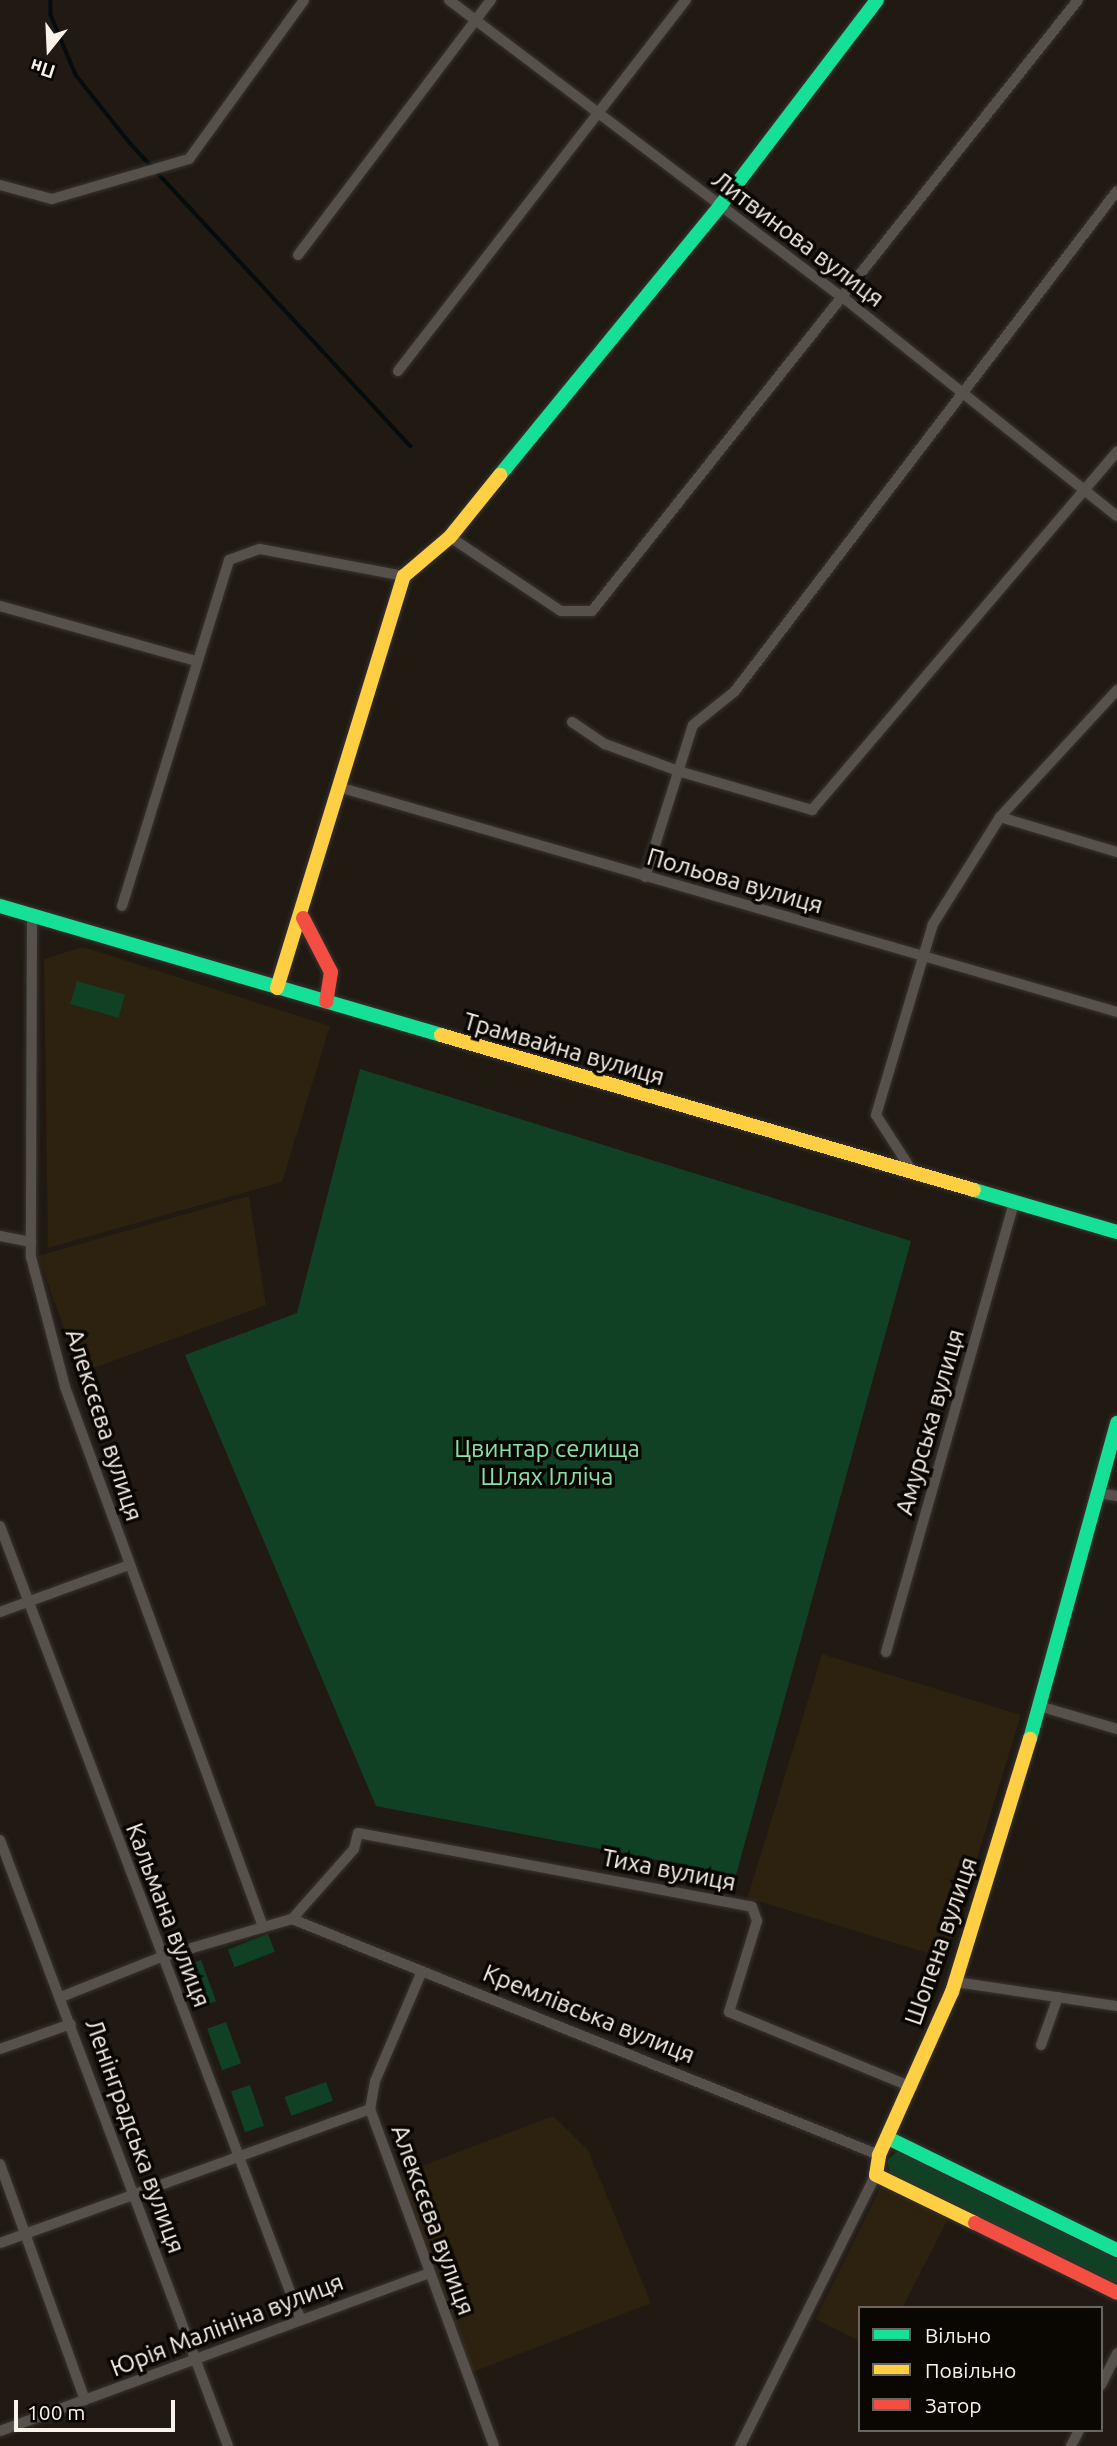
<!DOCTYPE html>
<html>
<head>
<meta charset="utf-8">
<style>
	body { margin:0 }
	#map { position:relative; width:1117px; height:2446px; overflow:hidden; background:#201a13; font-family:Ubuntu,sans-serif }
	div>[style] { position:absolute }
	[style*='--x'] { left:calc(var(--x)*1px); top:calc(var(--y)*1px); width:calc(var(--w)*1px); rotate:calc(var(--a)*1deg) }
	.built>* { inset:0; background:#2d210f; transform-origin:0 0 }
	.green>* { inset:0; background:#114125; transform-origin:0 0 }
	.stream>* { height:3.5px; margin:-1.75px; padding:0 1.75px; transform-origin:1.75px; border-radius:1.75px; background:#050c0d }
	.roads { filter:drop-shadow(0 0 2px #38332f) drop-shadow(0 0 2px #38332f) }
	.street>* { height:10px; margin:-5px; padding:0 5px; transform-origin:5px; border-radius:5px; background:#56514b }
	.fast>* { height:14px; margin:-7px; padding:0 7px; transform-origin:7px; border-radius:7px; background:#16e098 }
	.slow>* { height:14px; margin:-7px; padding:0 7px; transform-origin:7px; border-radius:7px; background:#ffcf43 }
	.jam>* { height:14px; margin:-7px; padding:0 7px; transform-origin:7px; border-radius:7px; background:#f24e42 }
	span { translate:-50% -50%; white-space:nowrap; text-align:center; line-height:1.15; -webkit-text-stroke:7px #0a0703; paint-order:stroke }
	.street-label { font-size:24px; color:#f9f2e9 }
	.park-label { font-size:24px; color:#89e0a6 }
	.legend { position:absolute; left:858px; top:2306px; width:245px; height:126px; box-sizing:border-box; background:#0a0703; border:2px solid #6a655f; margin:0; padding:9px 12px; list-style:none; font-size:21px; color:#f9f2e9 }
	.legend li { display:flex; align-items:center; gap:14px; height:35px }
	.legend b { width:35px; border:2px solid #6a655f }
	.north { position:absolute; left:14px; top:14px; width:70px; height:70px; -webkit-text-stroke:5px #0a0703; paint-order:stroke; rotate:198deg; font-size:19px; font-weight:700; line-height:28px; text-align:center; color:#f9f2e9 }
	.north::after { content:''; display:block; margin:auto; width:24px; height:32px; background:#f9f2e9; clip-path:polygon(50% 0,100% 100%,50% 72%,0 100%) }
	.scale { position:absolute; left:14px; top:2400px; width:161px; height:32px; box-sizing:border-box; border:4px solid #f9f2e9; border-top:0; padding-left:9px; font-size:21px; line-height:24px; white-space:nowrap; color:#f9f2e9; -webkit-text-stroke:5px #0a0703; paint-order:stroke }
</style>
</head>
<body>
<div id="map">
	<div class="built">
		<div style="clip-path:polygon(83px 947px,330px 1026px,282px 1182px,48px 1248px,44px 959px)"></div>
		<div style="clip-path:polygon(249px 1196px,266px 1305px,80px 1373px,38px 1256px)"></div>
		<div style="left:822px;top:1654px;width:208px;height:255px;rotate:17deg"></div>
		<div style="clip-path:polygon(553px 2116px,588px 2150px,651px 2303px,473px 2372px,398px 2175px)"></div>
		<div style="clip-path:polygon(881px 2186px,948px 2219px,902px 2308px,860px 2308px,860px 2341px,815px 2319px)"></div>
	</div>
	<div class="green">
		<div style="left:77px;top:981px;width:50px;height:24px;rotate:16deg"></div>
		<div style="clip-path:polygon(360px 1069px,911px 1241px,736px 1875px,376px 1806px,185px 1355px,297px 1313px)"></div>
		<div style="left:268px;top:1934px;width:19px;height:43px;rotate:69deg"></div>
		<div style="left:201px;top:1960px;width:44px;height:18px;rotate:70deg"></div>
		<div style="left:226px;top:2022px;width:44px;height:20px;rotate:70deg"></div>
		<div style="left:326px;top:2082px;width:20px;height:44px;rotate:70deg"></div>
		<div style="left:250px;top:2085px;width:43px;height:20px;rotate:71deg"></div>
		<div style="clip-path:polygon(897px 2151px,1117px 2259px,1117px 2284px,890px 2173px,887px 2161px)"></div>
	</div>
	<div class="stream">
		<div style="--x:51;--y:0;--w:15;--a:90"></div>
		<div style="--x:51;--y:15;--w:65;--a:67.4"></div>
		<div style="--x:76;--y:75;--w:87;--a:51.5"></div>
		<div style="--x:130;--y:143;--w:413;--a:47.2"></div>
	</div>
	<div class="roads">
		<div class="street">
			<div style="--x:449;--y:0;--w:496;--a:37.1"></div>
			<div style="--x:845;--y:299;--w:348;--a:38.6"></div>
			<div style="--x:0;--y:185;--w:54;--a:15.1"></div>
			<div style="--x:52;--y:199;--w:143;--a:-16.3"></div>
			<div style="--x:189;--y:159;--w:196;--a:-54.1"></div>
			<div style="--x:298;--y:255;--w:320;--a:-52.9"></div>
			<div style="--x:398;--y:371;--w:470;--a:-52.2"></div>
			<div style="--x:450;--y:537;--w:133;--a:33.7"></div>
			<div style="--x:561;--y:611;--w:31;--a:0"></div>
			<div style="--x:592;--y:611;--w:781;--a:-51.5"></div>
			<div style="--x:0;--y:606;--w:204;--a:15.7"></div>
			<div style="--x:572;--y:722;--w:40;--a:34"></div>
			<div style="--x:605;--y:744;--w:78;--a:20.3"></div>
			<div style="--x:678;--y:771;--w:140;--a:16.2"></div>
			<div style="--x:812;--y:810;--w:471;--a:-49.6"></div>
			<div style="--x:342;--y:788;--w:807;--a:16.12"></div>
			<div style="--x:1000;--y:817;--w:122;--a:16.7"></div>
			<div style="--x:645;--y:877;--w:159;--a:-72.5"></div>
			<div style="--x:693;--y:725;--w:54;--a:-39"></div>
			<div style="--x:735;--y:691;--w:629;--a:-52.62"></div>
			<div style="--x:122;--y:906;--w:362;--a:-72.8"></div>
			<div style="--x:229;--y:560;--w:33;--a:-20"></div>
			<div style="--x:260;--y:549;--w:147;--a:10.6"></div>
			<div style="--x:32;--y:916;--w:341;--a:90.2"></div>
			<div style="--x:31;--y:1257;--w:134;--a:75.3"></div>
			<div style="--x:65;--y:1387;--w:572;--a:69.85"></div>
			<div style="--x:914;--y:1174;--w:70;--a:-122.8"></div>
			<div style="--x:876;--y:1115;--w:199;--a:-73.4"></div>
			<div style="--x:933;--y:924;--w:126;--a:-57.9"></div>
			<div style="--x:1000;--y:817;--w:173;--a:-47.3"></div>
			<div style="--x:0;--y:1236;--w:32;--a:11"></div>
			<div style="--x:1098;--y:1493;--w:19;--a:9"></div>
			<div style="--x:0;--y:1526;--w:847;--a:69.25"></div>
			<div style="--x:0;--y:1612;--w:137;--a:-20"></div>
			<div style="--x:886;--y:1652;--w:468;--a:-74.1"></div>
			<div style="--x:1039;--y:1706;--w:81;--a:16.4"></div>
			<div style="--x:0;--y:1840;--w:647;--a:69.38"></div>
			<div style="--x:292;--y:1919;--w:94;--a:-48.5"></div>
			<div style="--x:354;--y:1849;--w:16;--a:-76"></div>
			<div style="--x:358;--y:1833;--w:401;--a:10.6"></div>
			<div style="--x:752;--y:1907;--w:15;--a:70"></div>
			<div style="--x:757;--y:1921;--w:95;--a:107.1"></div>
			<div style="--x:729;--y:2012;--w:198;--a:22.3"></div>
			<div style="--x:422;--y:1971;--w:120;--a:113.1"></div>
			<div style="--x:375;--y:2081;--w:28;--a:100"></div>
			<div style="--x:370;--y:2109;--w:359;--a:69.8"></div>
			<div style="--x:956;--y:1982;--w:163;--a:8.5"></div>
			<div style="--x:61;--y:1997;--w:108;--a:-21.8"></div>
			<div style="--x:161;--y:1957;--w:136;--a:-16.2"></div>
			<div style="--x:292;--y:1919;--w:633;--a:21.9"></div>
			<div style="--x:1041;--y:2045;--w:51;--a:-70.5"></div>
			<div style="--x:0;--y:2049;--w:75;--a:-19.4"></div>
			<div style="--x:0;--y:2164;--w:251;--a:70.2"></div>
			<div style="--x:0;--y:2243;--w:394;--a:-19.9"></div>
			<div style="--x:1101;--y:2385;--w:36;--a:-63"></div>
			<div style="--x:0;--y:2431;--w:458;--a:-20.2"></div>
			<div style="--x:740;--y:2446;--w:303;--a:-63.4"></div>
			<div style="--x:1071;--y:2446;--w:18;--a:-63"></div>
		</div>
		<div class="fast">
			<div style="--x:500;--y:475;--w:348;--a:-50.7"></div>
			<div style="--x:720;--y:206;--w:259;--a:-52.7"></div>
			<div style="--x:0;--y:906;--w:459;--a:16.3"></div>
			<div style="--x:974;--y:1190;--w:149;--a:16.4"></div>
			<div style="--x:1030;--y:1739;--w:328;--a:-74.6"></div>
			<div style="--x:890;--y:2139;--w:253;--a:26.1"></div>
		</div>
		<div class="slow">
			<div style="--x:277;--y:988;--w:431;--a:-72.9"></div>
			<div style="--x:404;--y:576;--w:60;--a:-40.3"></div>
			<div style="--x:450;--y:537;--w:80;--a:-51.1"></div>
			<div style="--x:441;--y:1035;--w:555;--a:16.21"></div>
			<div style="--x:975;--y:2223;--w:110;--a:-154.1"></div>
			<div style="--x:876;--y:2175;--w:20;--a:-81"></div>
			<div style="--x:879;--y:2155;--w:179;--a:-65.9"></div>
			<div style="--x:952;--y:1992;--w:265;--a:-72.9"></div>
		</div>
		<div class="jam">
			<div style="--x:303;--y:918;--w:61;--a:62.6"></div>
			<div style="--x:331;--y:972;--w:30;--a:99"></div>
			<div style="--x:975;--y:2223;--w:158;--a:26.2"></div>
		</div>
	</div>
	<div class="street-label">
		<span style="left:798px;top:239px;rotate:37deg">Литвинова вулиця</span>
		<span style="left:735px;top:881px;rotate:16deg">Польова вулиця</span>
		<span style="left:564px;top:1049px;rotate:16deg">Трамвайна вулиця</span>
		<span style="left:930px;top:1422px;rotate:-74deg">Амурська вулиця</span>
		<span style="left:104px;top:1425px;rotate:72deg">Алексєєва вулиця</span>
		<span style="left:669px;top:1870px;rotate:11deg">Тиха вулиця</span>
		<span style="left:168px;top:1915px;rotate:69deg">Кальмана вулиця</span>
		<span style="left:941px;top:1941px;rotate:-71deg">Шопена вулиця</span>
		<span style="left:589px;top:2014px;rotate:22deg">Кремлівська вулиця</span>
		<span style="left:135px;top:2136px;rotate:70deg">Ленінградська вулиця</span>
		<span style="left:433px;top:2220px;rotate:70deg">Алексєєва вулиця</span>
		<span style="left:227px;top:2325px;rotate:-21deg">Юрія Малініна вулиця</span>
	</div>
	<div class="park-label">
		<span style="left:547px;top:1463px">Цвинтар селища<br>Шлях Ілліча</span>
	</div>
	<ul class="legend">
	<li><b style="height:9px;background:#16e098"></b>Вільно</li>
	<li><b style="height:9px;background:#ffcf43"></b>Повільно</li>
	<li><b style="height:9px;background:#f24e42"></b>Затор</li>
	</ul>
	<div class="north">Пн</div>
	<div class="scale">100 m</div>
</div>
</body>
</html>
